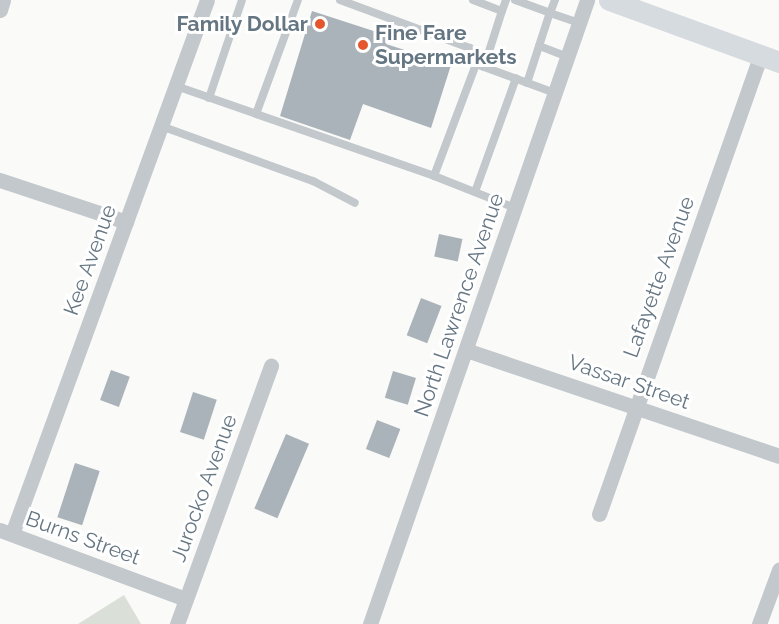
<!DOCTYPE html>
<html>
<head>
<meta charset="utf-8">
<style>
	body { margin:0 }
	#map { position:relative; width:779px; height:624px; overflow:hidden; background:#fafaf8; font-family:Raleway,sans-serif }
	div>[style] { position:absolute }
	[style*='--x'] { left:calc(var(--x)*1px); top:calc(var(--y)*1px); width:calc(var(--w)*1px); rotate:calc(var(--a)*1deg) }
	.green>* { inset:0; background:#dadfd7 }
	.building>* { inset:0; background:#aab3b9; transform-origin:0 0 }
	.lane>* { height:8px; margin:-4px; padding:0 4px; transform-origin:4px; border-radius:4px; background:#c3c8cc }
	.street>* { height:15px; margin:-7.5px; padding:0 7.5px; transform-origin:7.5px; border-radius:7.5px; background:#c3c8cc }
	.secondary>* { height:21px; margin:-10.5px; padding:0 10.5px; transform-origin:10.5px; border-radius:10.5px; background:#d6dbdf }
	.dots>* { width:16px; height:16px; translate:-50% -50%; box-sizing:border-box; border:3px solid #fff; border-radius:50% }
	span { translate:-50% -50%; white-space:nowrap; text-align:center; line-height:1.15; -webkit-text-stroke:6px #fff; paint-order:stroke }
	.poi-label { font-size:21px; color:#657683; font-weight:700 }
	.right { translate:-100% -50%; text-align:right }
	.left { translate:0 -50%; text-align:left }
	.street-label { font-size:21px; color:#657683 }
</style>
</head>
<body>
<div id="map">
	<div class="green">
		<div style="clip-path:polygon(124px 595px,141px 624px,78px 624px)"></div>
	</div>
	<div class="building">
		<div style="clip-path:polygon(312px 11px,389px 36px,386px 44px,451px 65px,431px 128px,363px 104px,350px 140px,280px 116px)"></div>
		<div style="left:439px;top:234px;width:24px;height:23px;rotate:12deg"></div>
		<div style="left:421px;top:298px;width:22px;height:40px;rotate:21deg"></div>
		<div style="left:111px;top:370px;width:20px;height:32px;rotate:20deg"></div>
		<div style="left:393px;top:371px;width:24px;height:28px;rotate:17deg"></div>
		<div style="left:193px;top:392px;width:25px;height:42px;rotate:18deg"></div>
		<div style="left:377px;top:420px;width:25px;height:31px;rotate:21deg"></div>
		<div style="left:286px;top:434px;width:25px;height:81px;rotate:23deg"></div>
		<div style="left:75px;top:463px;width:26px;height:57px;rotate:18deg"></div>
	</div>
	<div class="lane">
		<div style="--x:340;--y:0;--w:139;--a:20.3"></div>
		<div style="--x:470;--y:48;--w:17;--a:69"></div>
		<div style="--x:473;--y:0;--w:31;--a:21"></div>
		<div style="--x:502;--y:11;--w:12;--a:-70"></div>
		<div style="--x:515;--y:0;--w:37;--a:20"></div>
		<div style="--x:550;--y:13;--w:14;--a:-69"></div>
		<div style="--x:568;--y:57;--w:31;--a:-159"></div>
		<div style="--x:539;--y:46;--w:35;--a:-72"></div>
		<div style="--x:550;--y:13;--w:31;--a:19"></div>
		<div style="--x:484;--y:67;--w:59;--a:-72.2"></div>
		<div style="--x:527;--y:83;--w:39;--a:-72"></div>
		<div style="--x:176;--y:86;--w:273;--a:19.2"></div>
		<div style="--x:209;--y:98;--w:103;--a:-71.4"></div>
		<div style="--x:256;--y:114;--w:121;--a:-69.8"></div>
		<div style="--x:161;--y:126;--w:162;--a:19.9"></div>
		<div style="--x:313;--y:181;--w:47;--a:27.6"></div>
		<div style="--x:475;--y:192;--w:121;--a:-70.2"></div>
		<div style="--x:515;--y:208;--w:87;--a:-158.4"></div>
		<div style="--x:434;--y:176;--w:120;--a:-69.4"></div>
		<div style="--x:476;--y:64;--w:84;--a:20.2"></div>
	</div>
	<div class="street">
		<div style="--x:0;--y:10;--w:10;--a:-73"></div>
		<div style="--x:0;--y:180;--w:133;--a:18.4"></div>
		<div style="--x:466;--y:350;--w:330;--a:18.7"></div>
		<div style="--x:599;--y:514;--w:487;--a:-70.6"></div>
		<div style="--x:0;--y:530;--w:198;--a:20.4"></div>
		<div style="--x:12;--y:534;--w:568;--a:-69.94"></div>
		<div style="--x:177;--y:624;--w:275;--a:-70"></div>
		<div style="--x:370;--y:624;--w:661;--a:-70.82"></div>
		<div style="--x:759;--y:624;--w:58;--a:-69.7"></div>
	</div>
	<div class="secondary">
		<div style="--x:609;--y:0;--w:181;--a:20"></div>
	</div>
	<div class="dots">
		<div style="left:320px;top:24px;background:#e4572e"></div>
		<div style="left:363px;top:45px;background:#e4572e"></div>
	</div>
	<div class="poi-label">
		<span class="right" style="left:308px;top:24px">Family Dollar</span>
		<span class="left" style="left:375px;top:45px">Fine Fare<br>Supermarkets</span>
	</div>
	<div class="street-label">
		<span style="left:90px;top:260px;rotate:-70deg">Kee Avenue</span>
		<span style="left:659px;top:277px;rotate:-70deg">Lafayette Avenue</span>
		<span style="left:459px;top:305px;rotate:-71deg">North Lawrence Avenue</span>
		<span style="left:629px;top:382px;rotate:19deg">Vassar Street</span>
		<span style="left:204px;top:488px;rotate:-70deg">Jurocko Avenue</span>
		<span style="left:83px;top:538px;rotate:20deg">Burns Street</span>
	</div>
</div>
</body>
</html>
